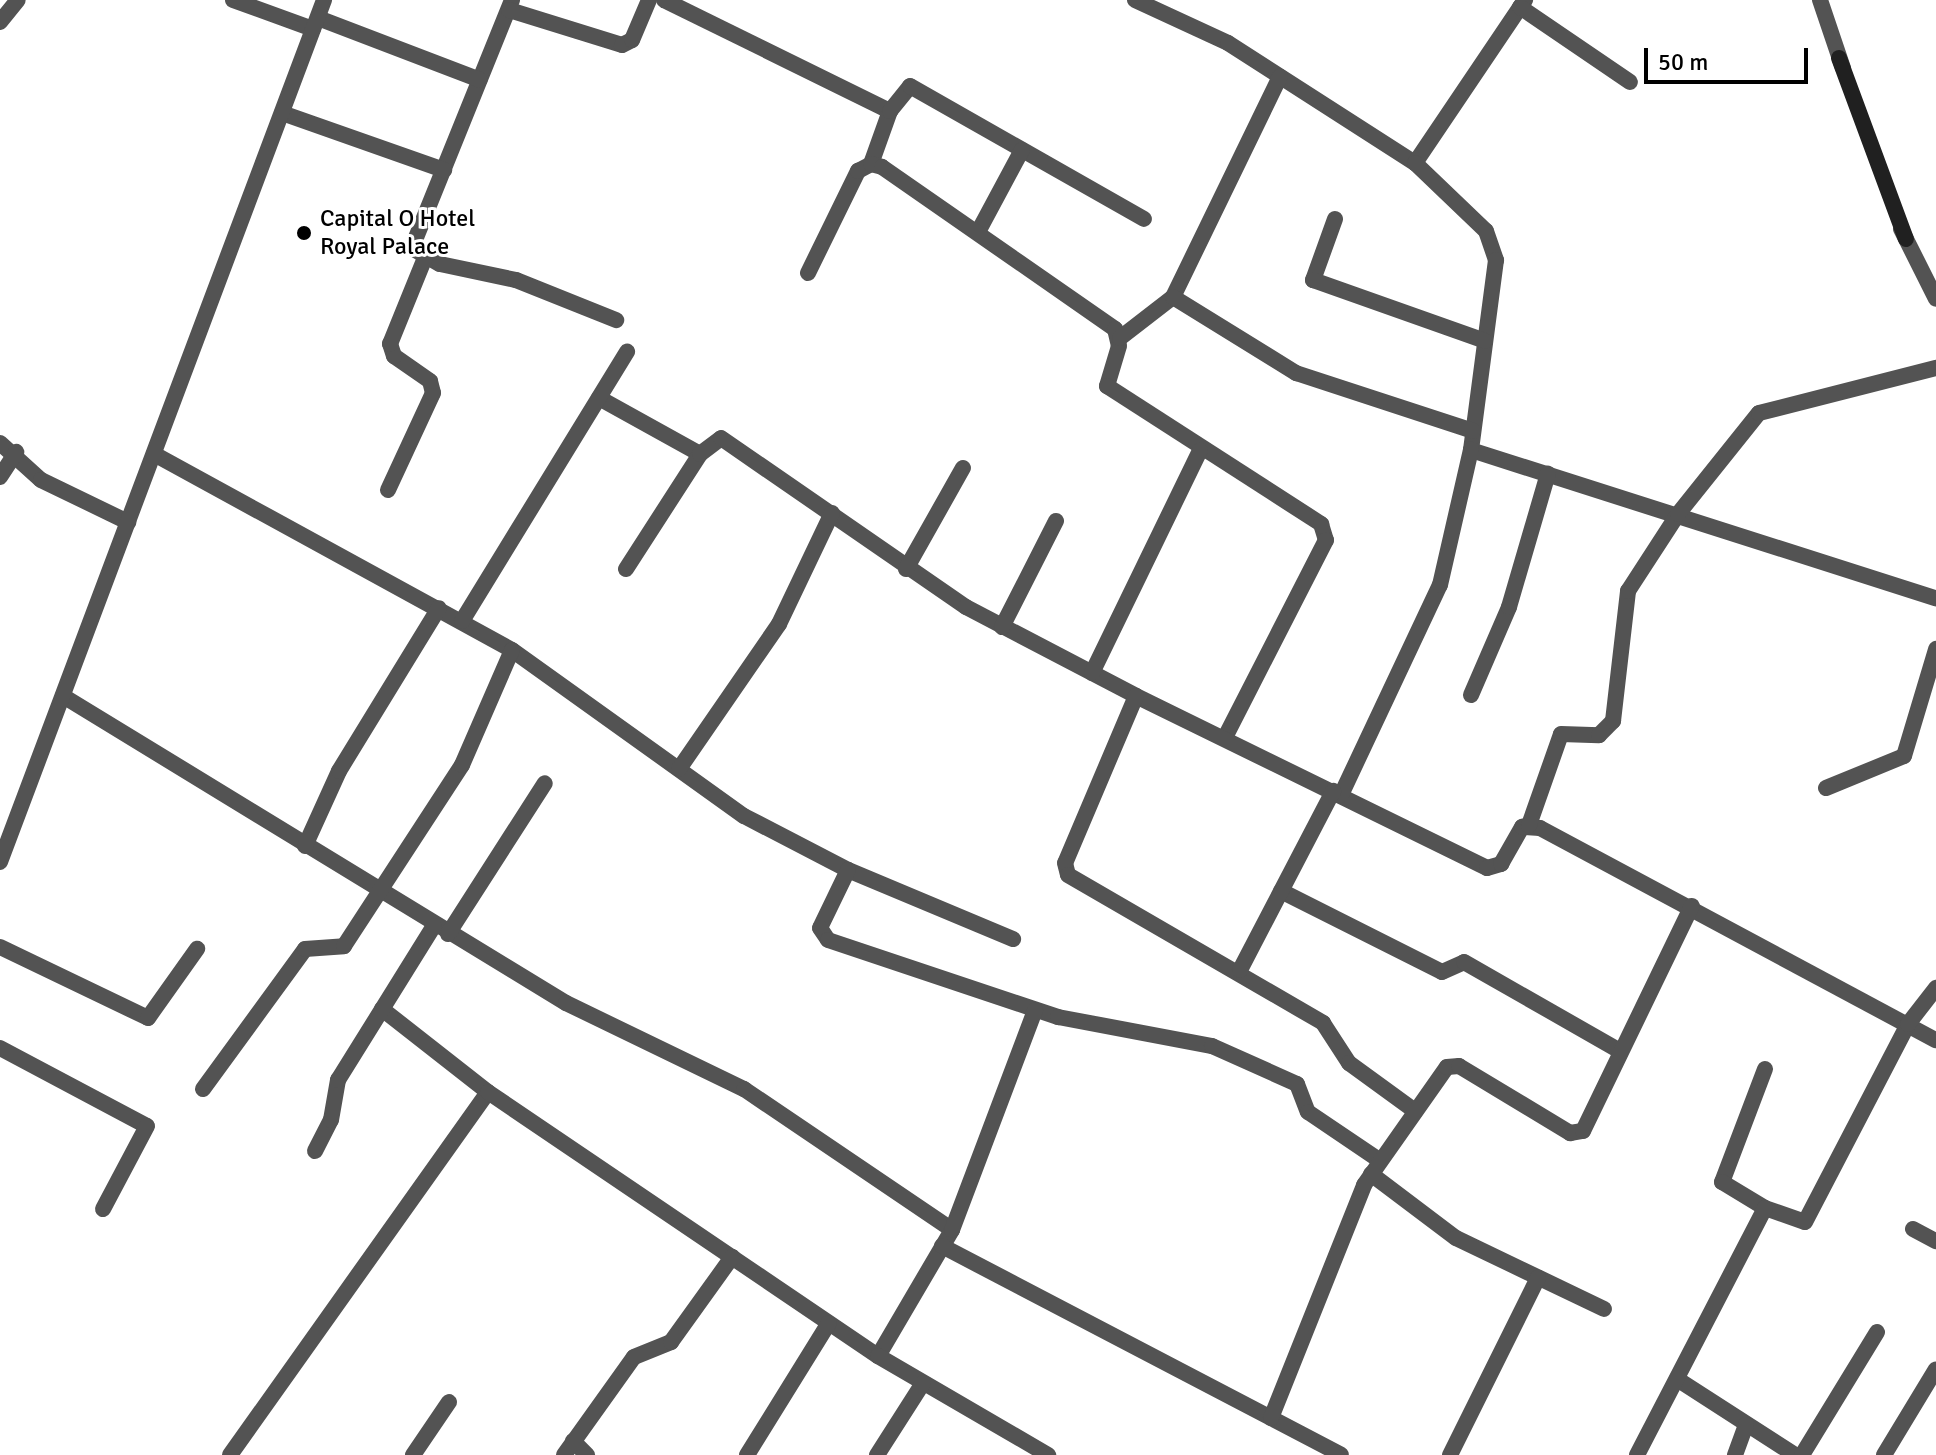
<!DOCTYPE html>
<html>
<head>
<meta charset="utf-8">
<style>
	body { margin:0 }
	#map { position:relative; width:1936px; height:1455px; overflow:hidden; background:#fff; font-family:Signika,sans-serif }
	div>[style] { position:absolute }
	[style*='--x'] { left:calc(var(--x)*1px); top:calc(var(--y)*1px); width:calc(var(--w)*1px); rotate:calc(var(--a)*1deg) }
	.minor>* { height:16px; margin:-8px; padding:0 8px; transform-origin:8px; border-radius:8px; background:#535353 }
	.tertiary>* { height:16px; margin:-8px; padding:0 8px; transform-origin:8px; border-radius:8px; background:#535353 }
	.secondary>* { height:16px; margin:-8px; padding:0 8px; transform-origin:8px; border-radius:8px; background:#202020 }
	.dots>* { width:22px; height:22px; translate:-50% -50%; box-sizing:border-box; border:4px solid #fff; border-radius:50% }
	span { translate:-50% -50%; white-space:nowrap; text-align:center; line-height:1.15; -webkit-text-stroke:6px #fff; paint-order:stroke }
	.poi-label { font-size:24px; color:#000 }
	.left { translate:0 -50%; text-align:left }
	.scale { position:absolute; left:1644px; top:48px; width:164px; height:36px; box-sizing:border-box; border:4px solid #000; border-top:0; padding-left:10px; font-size:24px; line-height:28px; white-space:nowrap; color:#000; -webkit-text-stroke:6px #fff; paint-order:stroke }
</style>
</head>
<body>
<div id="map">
	<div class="minor">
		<div style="--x:233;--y:0;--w:85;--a:19.9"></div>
		<div style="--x:512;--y:0;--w:267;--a:112"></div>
		<div style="--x:412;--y:248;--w:32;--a:30"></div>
		<div style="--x:440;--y:264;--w:78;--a:11.9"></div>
		<div style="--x:516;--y:280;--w:108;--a:21.8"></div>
		<div style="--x:664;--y:0;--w:252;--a:26.2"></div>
		<div style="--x:1135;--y:0;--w:102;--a:24.8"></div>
		<div style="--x:1228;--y:43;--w:222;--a:32.7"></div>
		<div style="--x:1415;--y:163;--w:197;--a:-56"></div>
		<div style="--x:1520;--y:7;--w:133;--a:34.3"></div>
		<div style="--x:509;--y:10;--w:118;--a:17.2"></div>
		<div style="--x:622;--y:45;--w:11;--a:-27"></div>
		<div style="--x:632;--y:40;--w:43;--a:-67"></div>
		<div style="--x:318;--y:18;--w:173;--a:20.9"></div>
		<div style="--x:0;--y:22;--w:28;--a:-51"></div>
		<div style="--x:282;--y:113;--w:172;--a:19.4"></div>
		<div style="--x:1415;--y:163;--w:98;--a:43.8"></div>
		<div style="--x:1486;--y:231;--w:31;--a:71"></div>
		<div style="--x:1496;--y:260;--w:192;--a:97.5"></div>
		<div style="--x:1471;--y:450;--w:488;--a:17.7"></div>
		<div style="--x:871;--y:164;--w:56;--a:-70.3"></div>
		<div style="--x:890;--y:111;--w:32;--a:-51"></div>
		<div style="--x:910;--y:86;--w:269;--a:29.6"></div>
		<div style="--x:1335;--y:219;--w:65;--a:109.8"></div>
		<div style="--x:1313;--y:280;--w:182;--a:19.5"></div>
		<div style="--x:978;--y:232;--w:93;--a:-61.8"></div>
		<div style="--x:808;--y:273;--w:114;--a:-63.9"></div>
		<div style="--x:858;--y:171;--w:15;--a:-28"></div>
		<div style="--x:871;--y:164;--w:11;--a:15"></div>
		<div style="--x:882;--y:167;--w:284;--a:34.8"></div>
		<div style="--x:1115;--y:329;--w:17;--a:77"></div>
		<div style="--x:1119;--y:346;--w:42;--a:106.7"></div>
		<div style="--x:1107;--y:386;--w:255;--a:32.8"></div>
		<div style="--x:1321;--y:524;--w:17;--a:73"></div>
		<div style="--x:1326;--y:540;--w:221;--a:117.1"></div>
		<div style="--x:1173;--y:297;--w:245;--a:-64.1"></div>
		<div style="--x:1120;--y:338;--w:67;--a:-37.7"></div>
		<div style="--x:1173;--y:297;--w:145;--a:31.7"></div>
		<div style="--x:1296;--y:373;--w:186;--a:18.1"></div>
		<div style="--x:599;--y:398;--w:115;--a:29"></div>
		<div style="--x:0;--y:443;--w:55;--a:42.1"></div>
		<div style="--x:41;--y:480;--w:97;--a:25.8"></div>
		<div style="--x:154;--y:454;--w:408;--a:28.7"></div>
		<div style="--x:512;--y:650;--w:285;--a:35.6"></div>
		<div style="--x:744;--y:816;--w:117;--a:27.4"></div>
		<div style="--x:848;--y:870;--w:179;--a:22.7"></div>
		<div style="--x:0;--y:477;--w:30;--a:-57"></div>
		<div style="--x:388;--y:490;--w:107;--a:-65.1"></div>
		<div style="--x:433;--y:393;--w:12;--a:-104"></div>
		<div style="--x:430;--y:381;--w:44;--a:-145.2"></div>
		<div style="--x:394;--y:356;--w:13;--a:-108"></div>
		<div style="--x:390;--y:344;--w:93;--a:-67.9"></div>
		<div style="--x:626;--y:569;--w:137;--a:-57.2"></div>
		<div style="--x:700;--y:454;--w:26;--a:-37"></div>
		<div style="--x:721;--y:438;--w:298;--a:34.6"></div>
		<div style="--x:966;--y:607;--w:192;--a:27.6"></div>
		<div style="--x:1136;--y:696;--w:391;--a:26.1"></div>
		<div style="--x:1487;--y:868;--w:15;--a:-16"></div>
		<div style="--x:1501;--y:864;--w:43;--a:-60.4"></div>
		<div style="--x:1522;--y:827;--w:18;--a:3"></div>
		<div style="--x:1540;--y:828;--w:449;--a:28.2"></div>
		<div style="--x:906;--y:569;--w:116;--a:-60.6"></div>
		<div style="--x:462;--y:621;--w:316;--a:-58.5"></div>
		<div style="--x:1002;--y:627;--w:119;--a:-63"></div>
		<div style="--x:1092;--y:673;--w:247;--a:-64.1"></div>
		<div style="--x:1471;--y:695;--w:96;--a:-66.6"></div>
		<div style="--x:1509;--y:607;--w:139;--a:-73.7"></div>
		<div style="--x:63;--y:696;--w:589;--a:31.4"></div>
		<div style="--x:566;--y:1003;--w:198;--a:25.8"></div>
		<div style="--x:744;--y:1089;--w:251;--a:34.1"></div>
		<div style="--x:952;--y:1230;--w:146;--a:120.4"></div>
		<div style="--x:1136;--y:696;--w:181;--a:113"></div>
		<div style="--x:1065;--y:863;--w:12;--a:76"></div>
		<div style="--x:1068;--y:875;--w:295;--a:30.1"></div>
		<div style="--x:1323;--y:1023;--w:48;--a:57"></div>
		<div style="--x:1349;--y:1063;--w:82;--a:36"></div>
		<div style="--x:679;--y:769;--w:176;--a:-55.4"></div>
		<div style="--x:779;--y:624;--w:123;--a:-64.5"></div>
		<div style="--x:1826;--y:788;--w:84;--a:-22.3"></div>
		<div style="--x:1904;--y:756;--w:112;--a:-73.3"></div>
		<div style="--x:1341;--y:795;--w:232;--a:-64.8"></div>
		<div style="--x:1440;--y:585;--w:139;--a:-77.1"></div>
		<div style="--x:1529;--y:825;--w:96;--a:-70.6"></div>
		<div style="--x:1561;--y:734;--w:38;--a:2"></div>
		<div style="--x:1599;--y:735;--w:20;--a:-45"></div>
		<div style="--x:1613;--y:721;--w:131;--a:-83.4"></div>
		<div style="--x:1628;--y:591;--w:92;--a:-57"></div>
		<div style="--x:1678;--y:514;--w:129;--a:-51.3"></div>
		<div style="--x:1759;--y:413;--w:183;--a:-14.3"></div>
		<div style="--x:305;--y:846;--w:82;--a:-65.6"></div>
		<div style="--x:339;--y:771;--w:191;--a:-58.5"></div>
		<div style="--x:848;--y:870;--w:64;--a:115.8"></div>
		<div style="--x:820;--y:928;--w:14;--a:56"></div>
		<div style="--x:828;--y:940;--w:243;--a:18.5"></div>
		<div style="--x:1058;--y:1017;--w:157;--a:10.7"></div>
		<div style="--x:1212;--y:1046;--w:93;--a:24.1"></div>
		<div style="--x:1297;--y:1084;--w:30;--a:69"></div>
		<div style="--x:1308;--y:1112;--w:86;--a:34.1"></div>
		<div style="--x:1281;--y:891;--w:180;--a:26.7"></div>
		<div style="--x:1442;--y:972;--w:24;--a:-24"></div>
		<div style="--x:1464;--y:962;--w:180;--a:29.7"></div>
		<div style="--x:448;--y:934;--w:179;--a:-57.3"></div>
		<div style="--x:0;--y:947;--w:164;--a:25.6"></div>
		<div style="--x:148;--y:1018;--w:85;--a:-54.6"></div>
		<div style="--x:1240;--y:970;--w:202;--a:-62.5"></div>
		<div style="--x:382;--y:1009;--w:135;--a:38.1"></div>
		<div style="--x:0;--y:1048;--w:166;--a:28"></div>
		<div style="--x:147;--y:1126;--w:94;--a:117.9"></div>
		<div style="--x:1765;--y:1069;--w:121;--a:110.8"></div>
		<div style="--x:1722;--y:1182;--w:50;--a:31.2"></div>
		<div style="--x:1765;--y:1208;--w:42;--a:19.3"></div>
		<div style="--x:1805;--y:1222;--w:223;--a:-62.5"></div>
		<div style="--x:1908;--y:1024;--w:46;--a:-52.1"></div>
		<div style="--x:203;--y:1089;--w:173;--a:-53.9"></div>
		<div style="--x:305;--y:949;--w:39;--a:-4"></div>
		<div style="--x:344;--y:946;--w:216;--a:-56.9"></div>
		<div style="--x:462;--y:765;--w:125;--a:-66.5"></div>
		<div style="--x:315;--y:1151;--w:35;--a:-63"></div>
		<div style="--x:331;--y:1120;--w:41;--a:-80.1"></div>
		<div style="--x:338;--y:1080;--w:181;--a:-58.1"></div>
		<div style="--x:1371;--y:1174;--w:106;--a:37"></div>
		<div style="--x:1456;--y:1238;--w:164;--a:25.6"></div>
		<div style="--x:1913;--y:1229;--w:26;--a:28"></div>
		<div style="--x:952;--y:1230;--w:235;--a:-69.3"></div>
		<div style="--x:942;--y:1246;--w:450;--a:27.6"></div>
		<div style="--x:1677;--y:1379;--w:140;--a:32.8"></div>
		<div style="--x:1271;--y:1418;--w:251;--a:-68.2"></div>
		<div style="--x:1364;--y:1185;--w:144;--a:-54.9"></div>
		<div style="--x:1447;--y:1067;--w:12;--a:-5"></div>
		<div style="--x:1459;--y:1066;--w:130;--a:31.1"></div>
		<div style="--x:1570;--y:1133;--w:13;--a:-9"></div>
		<div style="--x:1583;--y:1131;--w:250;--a:-64.2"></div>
		<div style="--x:573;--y:1441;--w:20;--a:45"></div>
		<div style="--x:230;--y:1455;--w:445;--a:-54.6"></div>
		<div style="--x:488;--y:1092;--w:471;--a:34.1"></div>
		<div style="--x:878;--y:1356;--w:197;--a:30.2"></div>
		<div style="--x:413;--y:1455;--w:64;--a:-55.8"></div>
		<div style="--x:564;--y:1455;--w:120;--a:-54.5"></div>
		<div style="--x:634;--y:1357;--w:40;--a:-22"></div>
		<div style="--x:671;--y:1342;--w:105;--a:-54.3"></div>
		<div style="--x:747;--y:1455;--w:155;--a:-58.2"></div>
		<div style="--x:877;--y:1455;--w:85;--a:-57.4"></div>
		<div style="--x:1450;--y:1455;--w:198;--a:-63.6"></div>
		<div style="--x:1637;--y:1455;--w:278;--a:-62.6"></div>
		<div style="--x:1735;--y:1455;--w:32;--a:-70"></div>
		<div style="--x:1802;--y:1455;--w:144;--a:-58.6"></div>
		<div style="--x:1884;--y:1455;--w:100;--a:-58.8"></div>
	</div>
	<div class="tertiary">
		<div style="--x:1820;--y:0;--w:72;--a:71.3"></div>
		<div style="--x:1901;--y:229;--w:78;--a:63.4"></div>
		<div style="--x:0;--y:862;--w:921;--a:-69.4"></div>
	</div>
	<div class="secondary">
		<div style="--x:1839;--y:58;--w:193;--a:69.7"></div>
	</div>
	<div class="dots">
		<div style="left:304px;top:233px;background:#000"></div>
	</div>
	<div class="poi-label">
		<span class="left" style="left:320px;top:233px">Capital O Hotel<br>Royal Palace</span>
	</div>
	<div class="scale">50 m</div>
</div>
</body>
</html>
